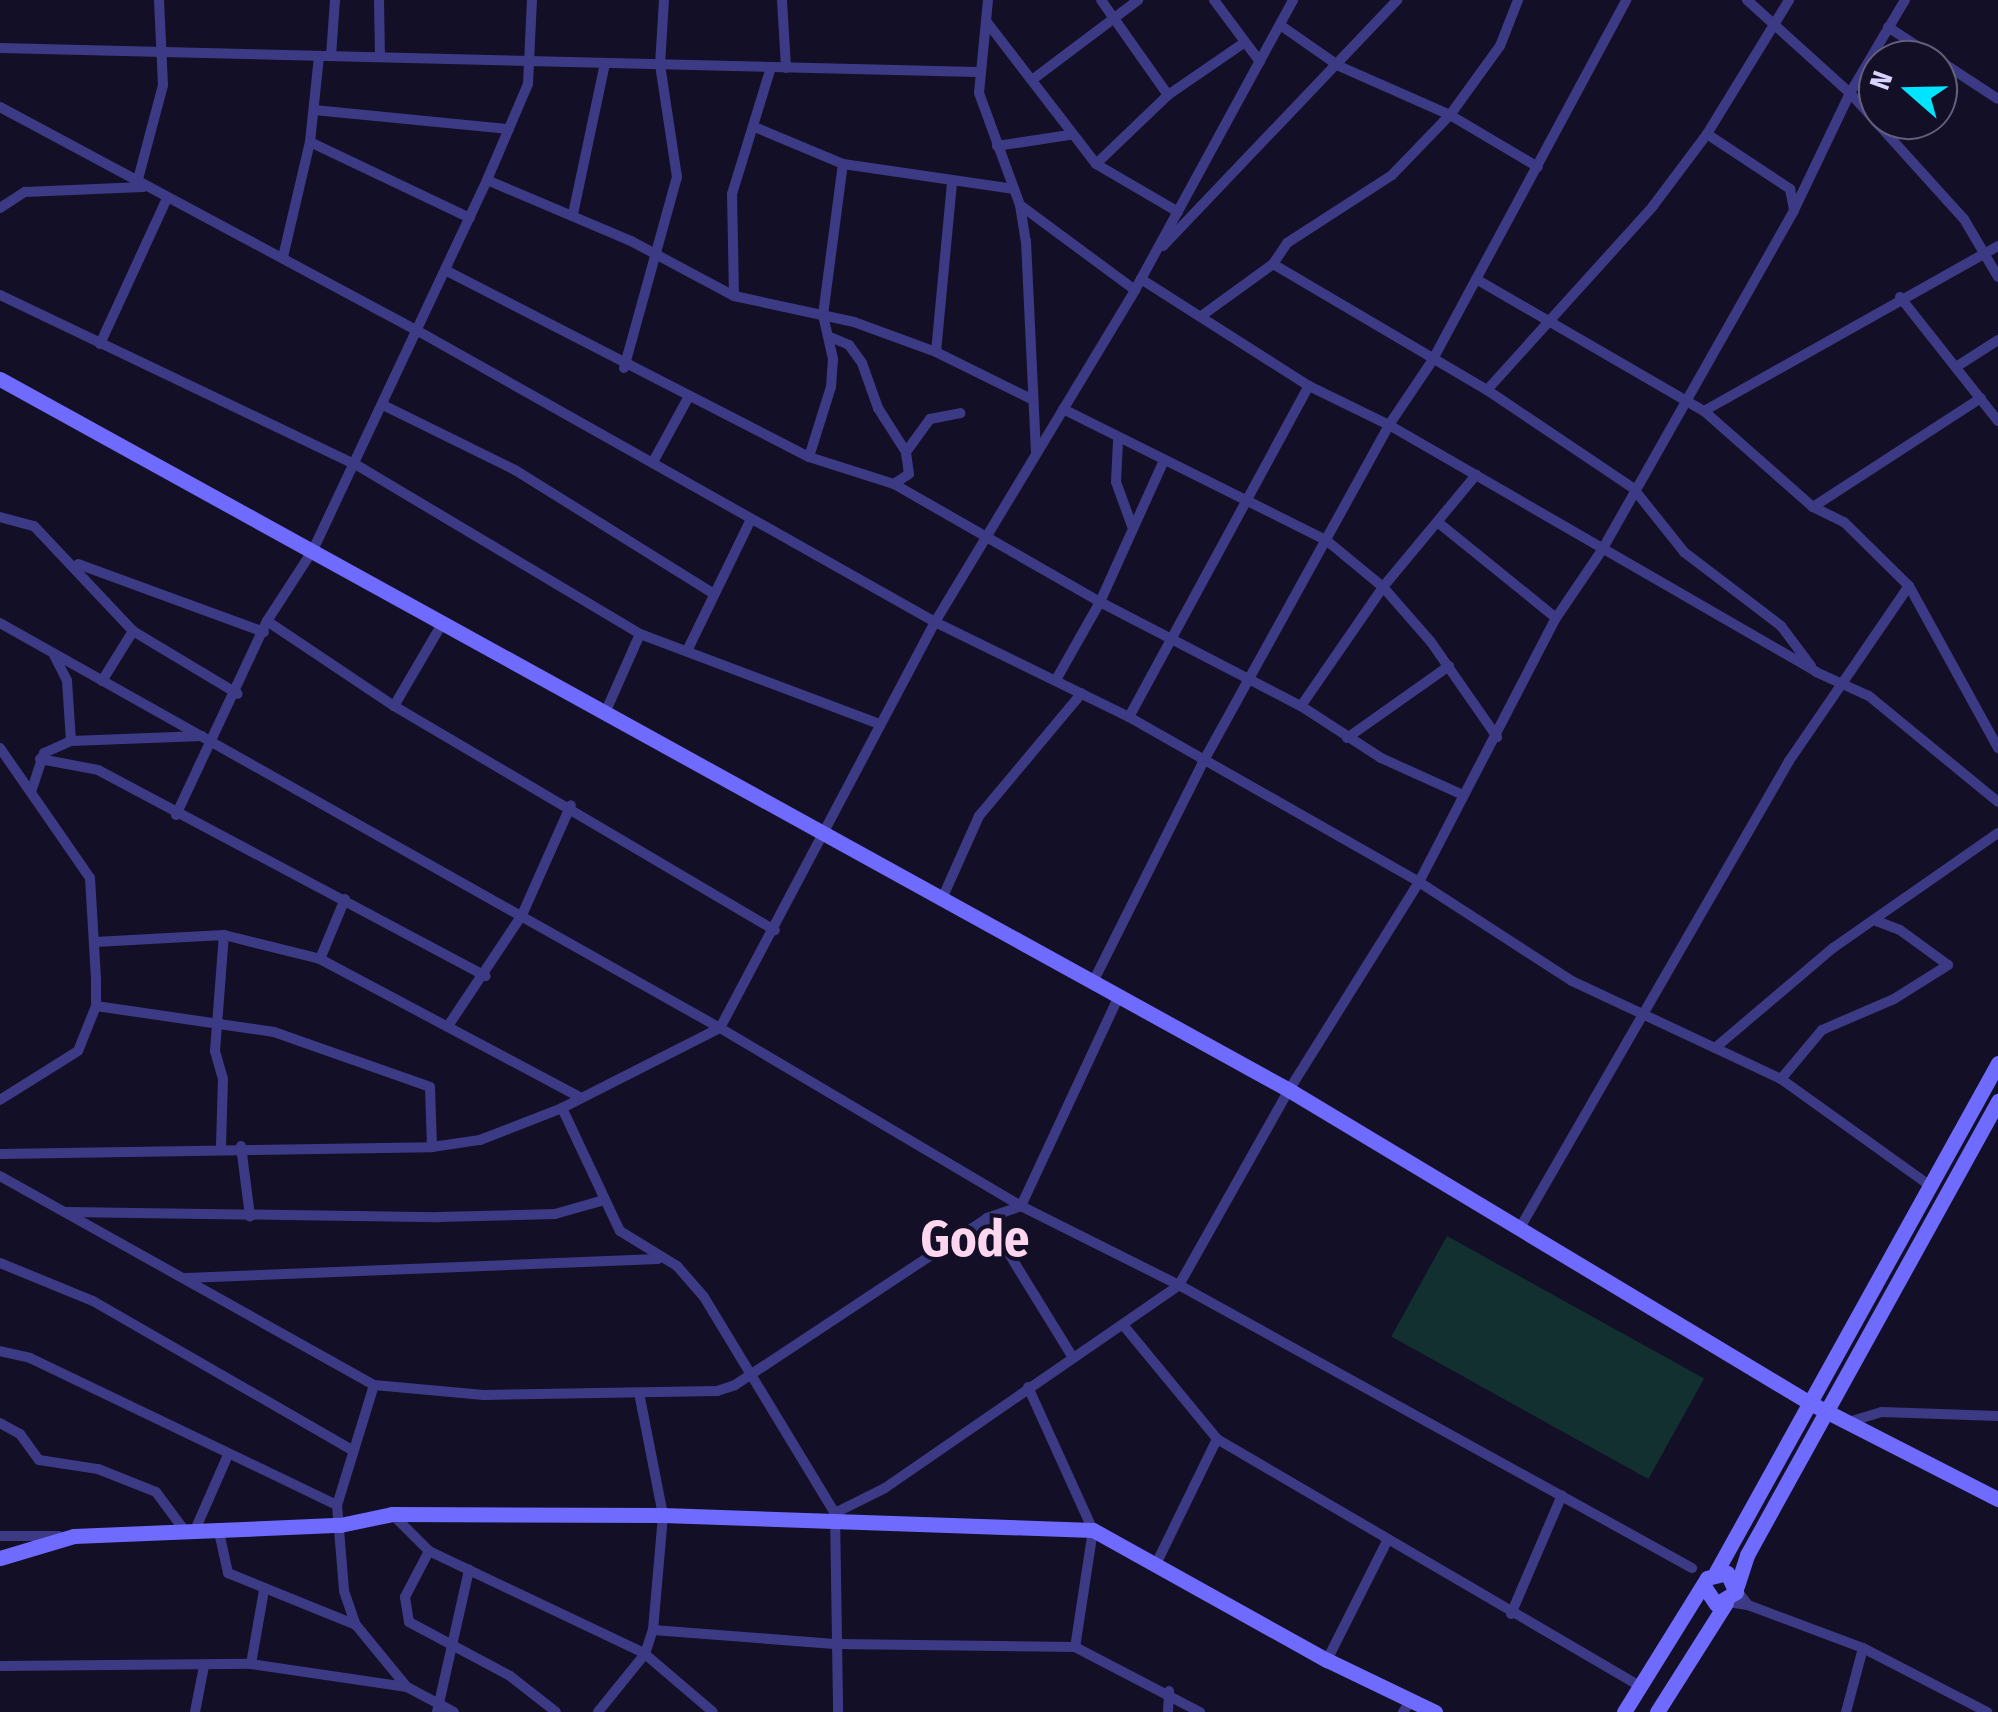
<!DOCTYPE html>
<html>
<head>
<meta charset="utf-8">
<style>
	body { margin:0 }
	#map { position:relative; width:1998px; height:1712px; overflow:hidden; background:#130f26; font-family:"Fira Sans Condensed",sans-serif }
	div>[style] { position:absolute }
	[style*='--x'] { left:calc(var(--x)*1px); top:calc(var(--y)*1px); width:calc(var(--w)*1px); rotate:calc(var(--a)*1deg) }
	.green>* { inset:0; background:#12302f; transform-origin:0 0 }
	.street>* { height:10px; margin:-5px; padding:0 5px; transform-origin:5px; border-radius:5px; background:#3d3a85 }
	.secondary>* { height:15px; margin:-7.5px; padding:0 7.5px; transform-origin:7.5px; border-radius:7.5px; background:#6f6bff }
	span { translate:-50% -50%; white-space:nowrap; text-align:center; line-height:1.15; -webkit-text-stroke:8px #130f26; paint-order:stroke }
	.town-label { font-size:50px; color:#ffd6f0; font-weight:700 }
	.north { position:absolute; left:1858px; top:40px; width:100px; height:100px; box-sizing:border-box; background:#130f26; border:2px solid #625e7d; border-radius:50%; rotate:290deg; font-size:28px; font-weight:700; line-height:40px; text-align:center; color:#d9d4ff }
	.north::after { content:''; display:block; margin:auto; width:35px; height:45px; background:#00e5ff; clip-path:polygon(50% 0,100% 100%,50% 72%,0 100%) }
</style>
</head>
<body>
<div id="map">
	<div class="green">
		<div style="left:1447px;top:1236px;width:294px;height:115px;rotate:29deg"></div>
	</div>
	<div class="street">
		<div style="--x:379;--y:0;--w:56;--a:89"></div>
		<div style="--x:782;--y:0;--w:68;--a:86.6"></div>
		<div style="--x:988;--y:0;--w:93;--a:95.5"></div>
		<div style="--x:979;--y:93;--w:119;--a:69.9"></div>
		<div style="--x:1020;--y:205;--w:36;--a:81"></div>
		<div style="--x:1026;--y:241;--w:210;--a:87.3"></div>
		<div style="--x:1214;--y:0;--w:77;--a:53.4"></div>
		<div style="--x:1747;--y:0;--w:139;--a:42.1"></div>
		<div style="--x:1850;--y:93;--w:170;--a:47.9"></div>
		<div style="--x:1964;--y:219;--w:67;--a:59.6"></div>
		<div style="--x:986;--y:21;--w:180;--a:52.4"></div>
		<div style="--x:1096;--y:164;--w:95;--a:30.3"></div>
		<div style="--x:1283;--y:27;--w:68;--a:34.9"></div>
		<div style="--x:1339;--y:66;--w:121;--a:23.8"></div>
		<div style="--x:1450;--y:115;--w:102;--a:30.6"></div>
		<div style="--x:1888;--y:27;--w:131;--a:33.2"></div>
		<div style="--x:0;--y:48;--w:977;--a:1.41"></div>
		<div style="--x:331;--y:56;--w:56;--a:-85.9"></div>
		<div style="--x:1032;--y:80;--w:133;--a:-37"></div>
		<div style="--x:1168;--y:95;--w:93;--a:-34.5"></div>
		<div style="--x:0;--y:107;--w:474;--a:28.2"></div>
		<div style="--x:418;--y:331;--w:593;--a:29.37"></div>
		<div style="--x:935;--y:622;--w:216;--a:26.1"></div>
		<div style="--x:1129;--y:717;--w:334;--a:29.6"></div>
		<div style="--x:1419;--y:882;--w:182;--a:32.9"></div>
		<div style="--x:1572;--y:981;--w:231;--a:25.1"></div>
		<div style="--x:1781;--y:1079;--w:182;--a:35.6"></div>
		<div style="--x:314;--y:110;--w:196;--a:5.6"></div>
		<div style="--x:757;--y:128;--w:93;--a:22.7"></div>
		<div style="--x:843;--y:164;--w:173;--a:8.3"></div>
		<div style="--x:1707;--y:134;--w:100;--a:33.5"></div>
		<div style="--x:1790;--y:189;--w:20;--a:79"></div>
		<div style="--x:310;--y:142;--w:177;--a:25.4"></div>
		<div style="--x:997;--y:146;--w:73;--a:-8.7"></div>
		<div style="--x:1096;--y:164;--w:100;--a:-43.8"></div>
		<div style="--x:1168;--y:95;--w:116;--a:-125.2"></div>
		<div style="--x:487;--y:180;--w:156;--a:23"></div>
		<div style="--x:631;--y:241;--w:117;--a:28.1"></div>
		<div style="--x:734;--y:296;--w:123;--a:12.2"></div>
		<div style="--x:854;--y:322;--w:87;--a:20.1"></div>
		<div style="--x:936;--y:352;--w:108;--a:26.3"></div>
		<div style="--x:137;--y:183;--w:101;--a:-75.1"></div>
		<div style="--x:163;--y:85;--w:85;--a:-92.7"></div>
		<div style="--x:1020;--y:205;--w:143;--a:36.5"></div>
		<div style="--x:0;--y:208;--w:30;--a:-33"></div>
		<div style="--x:25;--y:192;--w:118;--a:-2.4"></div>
		<div style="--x:573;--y:214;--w:153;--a:-78"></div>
		<div style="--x:1163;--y:246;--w:340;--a:-46.4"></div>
		<div style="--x:283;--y:257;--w:118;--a:-76.8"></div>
		<div style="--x:310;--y:142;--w:85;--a:-84"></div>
		<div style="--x:1273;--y:264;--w:25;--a:-56"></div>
		<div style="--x:1287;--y:243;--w:125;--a:-32.9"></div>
		<div style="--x:1392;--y:175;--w:83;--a:-46"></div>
		<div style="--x:1450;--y:115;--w:85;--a:-54.1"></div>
		<div style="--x:1500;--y:46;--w:49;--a:-68.6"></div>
		<div style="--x:445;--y:270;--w:409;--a:27.2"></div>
		<div style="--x:809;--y:457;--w:89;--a:17.6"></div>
		<div style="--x:894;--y:484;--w:237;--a:29.8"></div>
		<div style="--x:1100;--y:602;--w:226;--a:27.4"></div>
		<div style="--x:1301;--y:706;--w:95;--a:33"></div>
		<div style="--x:1381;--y:758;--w:90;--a:24.3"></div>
		<div style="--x:1141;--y:279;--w:199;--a:32.5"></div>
		<div style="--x:1309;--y:386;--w:89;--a:26"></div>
		<div style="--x:1389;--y:425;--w:493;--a:30"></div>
		<div style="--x:1816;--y:672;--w:58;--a:24.4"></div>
		<div style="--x:1869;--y:696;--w:167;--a:39.4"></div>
		<div style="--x:1476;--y:279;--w:263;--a:30.1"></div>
		<div style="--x:1704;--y:411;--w:145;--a:41.4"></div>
		<div style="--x:1813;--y:507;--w:34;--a:26"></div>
		<div style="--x:1844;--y:522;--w:91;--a:44.6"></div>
		<div style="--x:1909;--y:586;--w:185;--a:61.2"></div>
		<div style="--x:0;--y:295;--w:393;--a:25.5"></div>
		<div style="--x:355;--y:464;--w:332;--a:30.8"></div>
		<div style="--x:640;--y:634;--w:255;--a:20.6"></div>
		<div style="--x:734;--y:296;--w:102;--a:-91.1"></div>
		<div style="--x:732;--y:194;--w:133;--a:-72.9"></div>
		<div style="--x:1900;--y:297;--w:158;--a:51.7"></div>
		<div style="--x:1204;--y:314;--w:85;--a:-35.9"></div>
		<div style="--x:1273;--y:264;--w:248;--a:30.5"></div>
		<div style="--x:1487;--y:390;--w:176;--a:33.9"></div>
		<div style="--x:1633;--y:488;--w:82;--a:51.4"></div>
		<div style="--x:1684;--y:552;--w:122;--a:37.3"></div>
		<div style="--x:1781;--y:626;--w:50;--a:53.1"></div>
		<div style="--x:828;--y:336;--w:23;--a:23"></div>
		<div style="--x:849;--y:345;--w:22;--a:54"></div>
		<div style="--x:862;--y:363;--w:48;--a:70.4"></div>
		<div style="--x:878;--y:408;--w:52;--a:57.5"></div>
		<div style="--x:100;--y:344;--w:161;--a:-65.3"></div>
		<div style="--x:936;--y:352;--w:171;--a:-84.6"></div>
		<div style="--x:1956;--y:367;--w:50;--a:-32.7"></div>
		<div style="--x:624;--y:368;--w:198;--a:-74.5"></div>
		<div style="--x:677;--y:177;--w:113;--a:-98.6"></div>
		<div style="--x:660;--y:65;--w:65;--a:-86.5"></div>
		<div style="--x:1487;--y:390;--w:248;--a:-47.9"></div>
		<div style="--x:1653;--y:206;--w:90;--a:-53.1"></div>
		<div style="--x:1707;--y:134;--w:157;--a:-58.5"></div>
		<div style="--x:383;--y:405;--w:147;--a:26.2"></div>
		<div style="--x:515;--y:470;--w:234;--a:31.9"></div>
		<div style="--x:1063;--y:409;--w:294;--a:26.5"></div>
		<div style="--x:1326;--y:540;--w:74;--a:39.5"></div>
		<div style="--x:1383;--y:587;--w:73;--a:48.9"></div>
		<div style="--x:1431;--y:642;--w:116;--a:55.2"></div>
		<div style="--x:1704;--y:411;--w:337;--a:-29.3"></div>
		<div style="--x:1118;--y:441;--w:41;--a:92.8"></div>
		<div style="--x:1116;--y:482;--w:47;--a:70"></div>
		<div style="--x:809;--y:457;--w:73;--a:-72.6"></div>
		<div style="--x:831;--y:387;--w:28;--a:-86"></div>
		<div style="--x:833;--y:359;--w:45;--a:-102.8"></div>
		<div style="--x:823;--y:315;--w:152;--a:-82.5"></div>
		<div style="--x:653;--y:462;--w:73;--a:-61.3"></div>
		<div style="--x:894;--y:484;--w:18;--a:-34"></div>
		<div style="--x:909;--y:474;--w:22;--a:-98"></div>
		<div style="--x:906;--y:452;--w:41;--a:-54"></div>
		<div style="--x:930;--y:419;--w:31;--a:-11"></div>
		<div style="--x:1813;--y:507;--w:200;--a:-33"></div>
		<div style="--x:0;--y:517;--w:35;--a:15"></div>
		<div style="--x:34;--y:526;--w:144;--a:46.7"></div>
		<div style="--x:133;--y:631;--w:122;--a:31"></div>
		<div style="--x:1440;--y:524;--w:149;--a:39"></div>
		<div style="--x:78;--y:564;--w:198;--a:20.1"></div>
		<div style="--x:267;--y:621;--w:153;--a:33.8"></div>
		<div style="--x:394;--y:706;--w:442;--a:30.5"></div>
		<div style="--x:0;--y:623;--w:826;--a:29.36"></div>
		<div style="--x:720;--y:1028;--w:350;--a:30.6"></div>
		<div style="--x:1021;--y:1206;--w:177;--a:26.6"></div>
		<div style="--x:1179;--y:1285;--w:586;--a:28.88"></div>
		<div style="--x:687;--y:651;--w:147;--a:-64.1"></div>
		<div style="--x:54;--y:655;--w:29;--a:63"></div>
		<div style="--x:67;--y:681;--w:60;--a:86.2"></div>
		<div style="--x:1057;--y:678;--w:87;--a:-60.5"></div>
		<div style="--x:1100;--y:602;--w:156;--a:-65.7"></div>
		<div style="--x:102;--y:681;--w:59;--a:-58.2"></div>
		<div style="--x:394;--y:706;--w:95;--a:-59.7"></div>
		<div style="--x:1301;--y:706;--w:145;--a:-55.4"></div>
		<div style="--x:1383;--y:587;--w:146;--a:-50.3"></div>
		<div style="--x:605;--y:713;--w:86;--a:-66.1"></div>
		<div style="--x:1129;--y:717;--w:377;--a:-61.5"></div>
		<div style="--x:1347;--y:738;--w:125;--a:-35.2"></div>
		<div style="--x:0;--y:748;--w:158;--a:55.3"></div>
		<div style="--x:90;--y:878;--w:101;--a:86.6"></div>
		<div style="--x:96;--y:979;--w:27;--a:90"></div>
		<div style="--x:96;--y:1006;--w:48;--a:111.8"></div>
		<div style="--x:78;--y:1051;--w:92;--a:147.9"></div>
		<div style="--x:40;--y:759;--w:59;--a:10.7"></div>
		<div style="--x:98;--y:770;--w:439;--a:28"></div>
		<div style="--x:31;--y:792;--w:41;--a:-71.6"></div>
		<div style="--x:44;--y:753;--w:30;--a:-24"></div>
		<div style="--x:71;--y:741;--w:131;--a:-2.2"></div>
		<div style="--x:176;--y:815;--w:214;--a:-64.9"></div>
		<div style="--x:267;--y:621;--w:85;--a:-57.1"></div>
		<div style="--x:313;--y:550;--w:409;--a:-64.8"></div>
		<div style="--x:487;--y:180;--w:104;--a:-66.9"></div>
		<div style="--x:528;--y:84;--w:84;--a:-87.3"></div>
		<div style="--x:941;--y:901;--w:93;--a:-65.9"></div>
		<div style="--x:979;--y:816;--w:160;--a:-50.1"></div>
		<div style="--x:95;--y:942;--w:129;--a:-3.1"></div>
		<div style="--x:224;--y:935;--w:99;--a:14"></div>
		<div style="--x:320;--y:959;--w:296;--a:28"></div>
		<div style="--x:320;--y:959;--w:65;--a:-67.4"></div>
		<div style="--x:1092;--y:984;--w:246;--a:-63.4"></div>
		<div style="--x:1202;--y:764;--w:387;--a:-61.1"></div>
		<div style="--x:1389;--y:425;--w:77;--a:-56.1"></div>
		<div style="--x:1432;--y:361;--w:410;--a:-61.7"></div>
		<div style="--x:96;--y:1006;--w:180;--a:8.3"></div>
		<div style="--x:274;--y:1032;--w:165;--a:19.4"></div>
		<div style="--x:430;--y:1087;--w:60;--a:88.1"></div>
		<div style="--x:450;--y:1023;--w:130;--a:-56.3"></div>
		<div style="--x:522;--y:915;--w:120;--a:-66"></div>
		<div style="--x:1715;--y:1048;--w:155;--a:-40.3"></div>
		<div style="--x:1833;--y:948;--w:201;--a:-34.9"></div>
		<div style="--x:1781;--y:1079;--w:64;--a:-50.1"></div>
		<div style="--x:1822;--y:1030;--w:78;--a:-23.3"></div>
		<div style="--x:1894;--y:999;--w:64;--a:-32.2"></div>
		<div style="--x:1948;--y:965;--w:59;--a:-143.9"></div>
		<div style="--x:1900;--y:930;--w:28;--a:-159"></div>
		<div style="--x:562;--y:1108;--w:136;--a:64.8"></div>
		<div style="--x:620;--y:1231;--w:67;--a:31.6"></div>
		<div style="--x:677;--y:1266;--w:41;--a:48.9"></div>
		<div style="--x:704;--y:1297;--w:253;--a:58.8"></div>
		<div style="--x:835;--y:1513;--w:199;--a:89.1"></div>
		<div style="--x:221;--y:1146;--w:67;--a:-88.3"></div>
		<div style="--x:223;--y:1079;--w:29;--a:-106"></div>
		<div style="--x:215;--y:1051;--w:116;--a:-85.6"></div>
		<div style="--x:241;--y:1146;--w:71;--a:82.7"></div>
		<div style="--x:0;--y:1154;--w:432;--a:-0.9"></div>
		<div style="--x:432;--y:1147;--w:49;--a:-8.3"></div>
		<div style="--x:480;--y:1140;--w:88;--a:-21.3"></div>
		<div style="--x:562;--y:1108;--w:177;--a:-26.9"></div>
		<div style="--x:720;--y:1028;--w:459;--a:-62.1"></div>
		<div style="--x:935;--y:622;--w:388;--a:-58.9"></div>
		<div style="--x:1135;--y:290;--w:330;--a:-61.4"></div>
		<div style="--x:0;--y:1176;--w:428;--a:29.2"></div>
		<div style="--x:374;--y:1385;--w:110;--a:5.2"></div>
		<div style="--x:484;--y:1395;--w:233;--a:-1"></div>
		<div style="--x:717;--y:1391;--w:19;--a:-18"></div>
		<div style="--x:735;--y:1385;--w:302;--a:-33.5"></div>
		<div style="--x:987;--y:1218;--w:36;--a:-19"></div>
		<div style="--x:1021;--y:1206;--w:227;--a:-65"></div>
		<div style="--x:67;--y:1212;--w:372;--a:0.8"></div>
		<div style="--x:439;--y:1217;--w:116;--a:-1.5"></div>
		<div style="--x:555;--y:1214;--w:48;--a:-15.8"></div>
		<div style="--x:987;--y:1218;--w:164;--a:58.4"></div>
		<div style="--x:1521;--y:1226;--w:537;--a:-60.04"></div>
		<div style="--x:1789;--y:761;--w:212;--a:-55.6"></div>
		<div style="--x:0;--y:1263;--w:100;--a:22.2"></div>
		<div style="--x:93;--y:1301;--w:297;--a:29.9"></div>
		<div style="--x:186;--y:1278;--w:472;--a:-2.3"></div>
		<div style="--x:1124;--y:1326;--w:146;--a:50.5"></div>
		<div style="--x:1217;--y:1439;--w:490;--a:30.3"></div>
		<div style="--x:0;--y:1351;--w:31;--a:13"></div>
		<div style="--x:30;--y:1358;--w:340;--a:25.6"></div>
		<div style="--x:374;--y:1385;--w:126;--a:107.1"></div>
		<div style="--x:337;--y:1505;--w:86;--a:85.3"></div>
		<div style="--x:344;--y:1591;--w:36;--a:71"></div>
		<div style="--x:356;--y:1625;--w:80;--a:50.6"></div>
		<div style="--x:407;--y:1687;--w:53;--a:28"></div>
		<div style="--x:1028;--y:1387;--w:157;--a:65.6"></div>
		<div style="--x:1093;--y:1530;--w:118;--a:98.7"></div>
		<div style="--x:1852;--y:1421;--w:31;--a:-17"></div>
		<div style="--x:1882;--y:1412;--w:116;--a:2"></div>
		<div style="--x:0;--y:1423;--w:23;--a:29"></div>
		<div style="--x:20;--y:1434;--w:32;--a:54"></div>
		<div style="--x:39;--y:1460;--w:60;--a:8.7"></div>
		<div style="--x:98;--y:1469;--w:62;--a:21.6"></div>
		<div style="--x:156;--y:1492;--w:49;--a:53.4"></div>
		<div style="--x:835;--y:1513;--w:56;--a:-26.6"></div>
		<div style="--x:885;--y:1488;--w:357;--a:-34.6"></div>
		<div style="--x:1179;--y:1285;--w:224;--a:-60.6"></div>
		<div style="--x:1289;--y:1090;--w:245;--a:-58"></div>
		<div style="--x:1419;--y:882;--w:297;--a:-62.6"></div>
		<div style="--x:1556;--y:618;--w:82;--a:-55.9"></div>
		<div style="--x:1602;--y:550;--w:390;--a:-60.5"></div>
		<div style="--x:1794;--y:210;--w:130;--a:-64.4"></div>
		<div style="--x:1850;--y:93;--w:108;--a:-59.4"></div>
		<div style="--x:393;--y:1515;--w:51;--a:45"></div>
		<div style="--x:429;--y:1551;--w:238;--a:25.4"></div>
		<div style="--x:195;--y:1530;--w:82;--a:-66.3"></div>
		<div style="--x:219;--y:1532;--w:42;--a:77.6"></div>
		<div style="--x:228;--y:1573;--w:138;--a:22.1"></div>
		<div style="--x:0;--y:1536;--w:59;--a:0"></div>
		<div style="--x:429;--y:1551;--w:52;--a:117.6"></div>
		<div style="--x:405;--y:1597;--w:25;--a:81"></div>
		<div style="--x:409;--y:1622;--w:115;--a:28.1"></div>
		<div style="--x:510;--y:1676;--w:58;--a:38"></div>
		<div style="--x:1157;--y:1562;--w:137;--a:-64"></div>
		<div style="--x:1728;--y:1602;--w:20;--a:9"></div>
		<div style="--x:1748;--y:1605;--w:20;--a:-127"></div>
		<div style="--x:1748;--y:1605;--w:123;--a:20.5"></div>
		<div style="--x:1863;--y:1648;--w:140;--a:27.3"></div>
		<div style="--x:1511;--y:1614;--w:129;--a:-66.8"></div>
		<div style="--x:653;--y:1630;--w:185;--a:4.4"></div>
		<div style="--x:837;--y:1644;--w:238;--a:0.7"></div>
		<div style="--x:1075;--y:1647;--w:141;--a:27.5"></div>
		<div style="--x:645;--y:1654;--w:89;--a:40.5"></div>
		<div style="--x:1327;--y:1660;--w:131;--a:-63.2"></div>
		<div style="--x:251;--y:1664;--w:75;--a:-80"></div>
		<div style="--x:0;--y:1666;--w:251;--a:-0.5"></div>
		<div style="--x:251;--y:1664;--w:158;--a:8.4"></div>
		<div style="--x:195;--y:1712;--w:47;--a:-78.9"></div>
		<div style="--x:437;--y:1712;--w:146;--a:-77.3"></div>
		<div style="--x:598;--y:1712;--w:75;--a:-51"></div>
		<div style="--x:645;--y:1654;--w:25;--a:-72"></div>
		<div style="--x:653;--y:1630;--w:115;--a:-85"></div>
		<div style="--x:663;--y:1515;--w:124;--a:-101.1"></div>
		<div style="--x:1168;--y:1712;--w:21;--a:-87"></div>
		<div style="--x:1403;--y:1712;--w:16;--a:-55"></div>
		<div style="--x:1846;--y:1712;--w:66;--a:-75.1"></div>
	</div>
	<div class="secondary">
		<div style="--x:0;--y:379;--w:1472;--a:28.88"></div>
		<div style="--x:1289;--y:1090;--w:608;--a:31"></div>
		<div style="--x:1810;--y:1403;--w:211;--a:27.1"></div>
		<div style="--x:0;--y:1558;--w:77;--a:-16.6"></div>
		<div style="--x:74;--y:1536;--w:266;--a:-2.4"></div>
		<div style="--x:340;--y:1525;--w:53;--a:-11.9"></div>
		<div style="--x:392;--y:1514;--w:271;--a:0.2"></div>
		<div style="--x:663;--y:1515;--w:430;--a:2"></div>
		<div style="--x:1093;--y:1530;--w:268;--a:29.1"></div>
		<div style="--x:1327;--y:1660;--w:120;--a:25.7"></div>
		<div style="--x:1716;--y:1572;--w:582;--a:-61.01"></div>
		<div style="--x:1737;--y:1586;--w:33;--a:-72"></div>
		<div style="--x:1747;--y:1555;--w:519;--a:-61.06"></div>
		<div style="--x:1624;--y:1712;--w:158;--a:-58.2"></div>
		<div style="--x:1707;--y:1578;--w:21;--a:-14"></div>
		<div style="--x:1727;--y:1573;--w:21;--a:65"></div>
		<div style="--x:1736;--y:1592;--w:23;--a:149"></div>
		<div style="--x:1716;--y:1604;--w:22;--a:-124"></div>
		<div style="--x:1657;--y:1712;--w:129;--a:-57.7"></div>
	</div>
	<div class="town-label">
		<span style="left:975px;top:1240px">Gode</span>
	</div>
	<div class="north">N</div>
</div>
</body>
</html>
